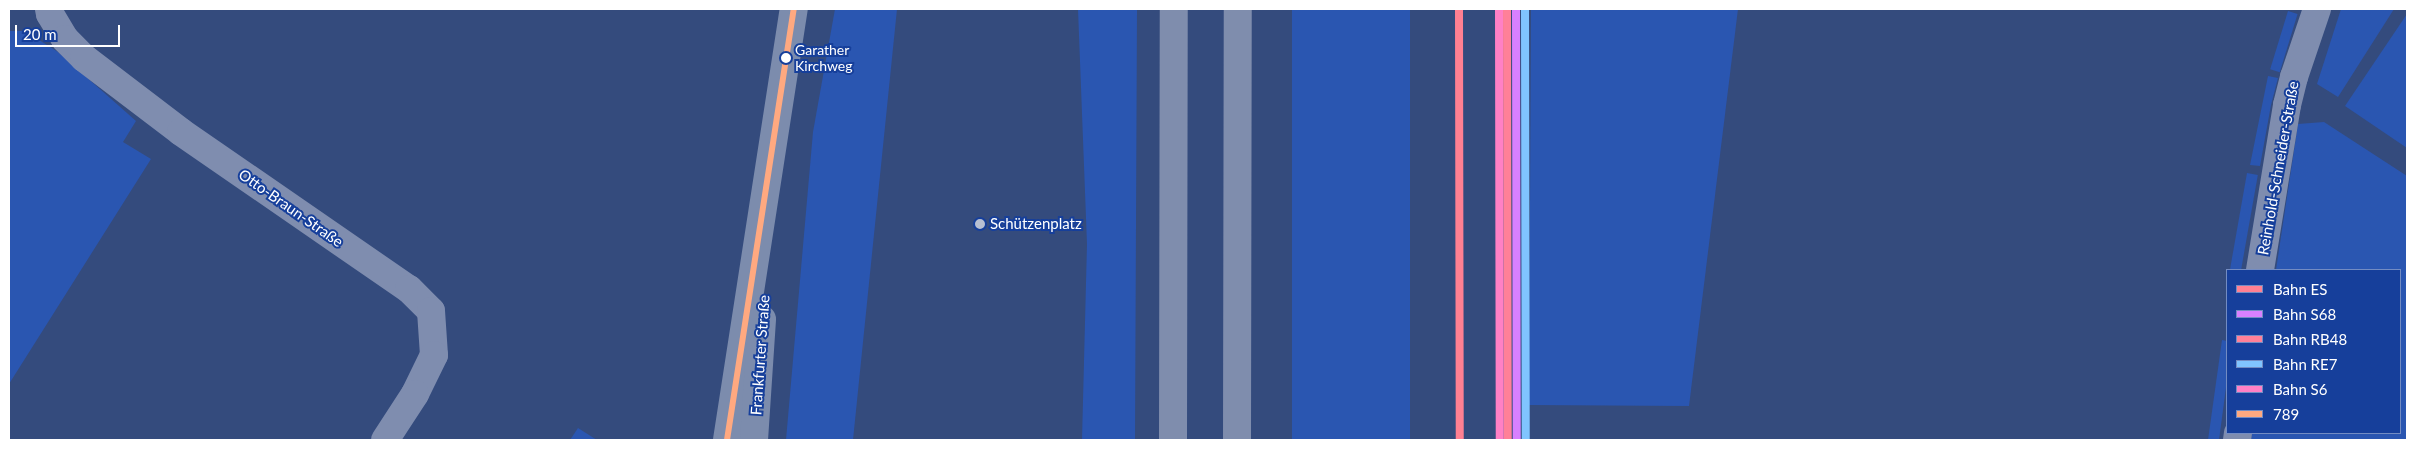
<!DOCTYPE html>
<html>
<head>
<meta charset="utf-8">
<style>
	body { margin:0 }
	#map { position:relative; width:2416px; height:449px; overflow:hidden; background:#344b7d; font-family:Lato,sans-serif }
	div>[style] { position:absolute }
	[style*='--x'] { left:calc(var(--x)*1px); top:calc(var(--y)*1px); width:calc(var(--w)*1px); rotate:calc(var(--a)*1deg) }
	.green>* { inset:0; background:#2a56b1; transform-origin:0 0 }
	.minor>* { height:28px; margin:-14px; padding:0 14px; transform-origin:14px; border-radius:14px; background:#7f8daf }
	.major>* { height:28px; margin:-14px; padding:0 14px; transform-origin:14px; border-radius:14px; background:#7c8cad }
	.highway>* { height:28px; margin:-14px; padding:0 14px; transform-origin:14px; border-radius:14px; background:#7f8dad }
	.bus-1>* { height:6px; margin:-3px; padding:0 3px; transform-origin:3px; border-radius:3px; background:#ffa980 }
	.rail-1>* { height:8px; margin:-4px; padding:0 4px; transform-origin:4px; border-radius:4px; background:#ff8092 }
	.rail-2>* { height:8px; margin:-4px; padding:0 4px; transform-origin:4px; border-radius:4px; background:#d880ff }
	.rail-3>* { height:8px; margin:-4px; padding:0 4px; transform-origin:4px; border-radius:4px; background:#ff8098 }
	.rail-4>* { height:8px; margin:-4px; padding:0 4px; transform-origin:4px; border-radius:4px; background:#80c4ff }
	.rail-5>* { height:8px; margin:-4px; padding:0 4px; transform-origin:4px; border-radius:4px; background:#ff80c5 }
	.dots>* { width:14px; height:14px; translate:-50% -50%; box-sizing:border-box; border:2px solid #163f9b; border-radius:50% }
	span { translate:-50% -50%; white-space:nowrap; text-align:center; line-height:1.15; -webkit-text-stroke:4px #163f9b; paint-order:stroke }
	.bus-label { font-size:14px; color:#fff }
	.left { translate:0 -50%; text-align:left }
	.street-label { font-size:15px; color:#fff }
	.poi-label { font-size:15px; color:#fff }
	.frame { position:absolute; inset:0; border:10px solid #fff; pointer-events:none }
	.legend { position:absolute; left:2226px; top:269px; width:175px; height:165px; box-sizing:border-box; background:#163f9b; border:1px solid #738cc3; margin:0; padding:6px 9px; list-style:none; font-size:15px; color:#fff }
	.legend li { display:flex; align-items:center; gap:10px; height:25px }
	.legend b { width:25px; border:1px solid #738cc3 }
	.scale { position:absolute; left:15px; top:25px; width:105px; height:22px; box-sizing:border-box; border:2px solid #fff; border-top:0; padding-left:6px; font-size:15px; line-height:18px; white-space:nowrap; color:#fff; -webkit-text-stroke:4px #163f9b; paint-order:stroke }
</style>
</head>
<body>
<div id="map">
	<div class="green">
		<div style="clip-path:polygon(835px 9px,897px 9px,853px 440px,786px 440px,813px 132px)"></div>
		<div style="clip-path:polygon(1078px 9px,1137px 9px,1135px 440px,1082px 440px,1087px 244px)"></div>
		<div style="left:1292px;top:9px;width:118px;height:431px"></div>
		<div style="clip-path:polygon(1531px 9px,1738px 9px,1689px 406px,1529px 405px)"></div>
		<div style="clip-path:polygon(2341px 9px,2394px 9px,2338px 97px,2317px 84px)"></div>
		<div style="left:2288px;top:11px;width:10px;height:61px;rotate:17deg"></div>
		<div style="clip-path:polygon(2407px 14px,2407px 148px,2345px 106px)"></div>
		<div style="clip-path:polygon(9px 31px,25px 31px,58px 52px,136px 121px,123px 142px,151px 159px,9px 384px)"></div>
		<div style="clip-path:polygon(2268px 76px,2278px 78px,2271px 105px,2260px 166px,2250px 165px)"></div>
		<div style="clip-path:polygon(2324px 122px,2407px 176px,2407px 440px,2251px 440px,2252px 433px,2400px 433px,2400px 270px,2276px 270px,2298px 124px)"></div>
		<div style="left:2247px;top:173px;width:11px;height:98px;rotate:10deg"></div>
		<div style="clip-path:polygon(2222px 340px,2227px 341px,2227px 380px,2219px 440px,2208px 440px)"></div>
		<div style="clip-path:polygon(578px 428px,597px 440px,570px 440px)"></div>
	</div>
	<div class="minor">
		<div style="--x:49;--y:9;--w:5;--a:79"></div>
		<div style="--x:50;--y:14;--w:29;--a:59"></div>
		<div style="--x:65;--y:39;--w:27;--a:45"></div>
		<div style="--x:84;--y:58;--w:122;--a:37.3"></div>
		<div style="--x:181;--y:132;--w:277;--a:34.6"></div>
		<div style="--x:409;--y:289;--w:31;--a:45"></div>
		<div style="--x:431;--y:311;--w:44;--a:86.1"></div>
		<div style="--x:434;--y:355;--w:43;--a:116"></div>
		<div style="--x:415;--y:394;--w:55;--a:123.1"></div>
		<div style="--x:2260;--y:270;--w:167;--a:-80.7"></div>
		<div style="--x:2287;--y:105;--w:29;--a:-76"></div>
		<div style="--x:2294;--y:77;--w:72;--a:-71.3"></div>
		<div style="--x:2237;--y:440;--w:7;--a:-82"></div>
	</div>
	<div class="major">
		<div style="--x:727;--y:440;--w:436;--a:-81.2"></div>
		<div style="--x:754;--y:440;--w:121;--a:-86.2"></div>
	</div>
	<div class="highway">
		<div style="--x:1173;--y:440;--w:431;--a:-89.9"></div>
		<div style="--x:1237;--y:440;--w:431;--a:-89.9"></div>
	</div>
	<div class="bus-1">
		<div style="--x:727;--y:440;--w:436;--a:-81.2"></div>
	</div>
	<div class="rail-1">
		<div style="--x:1459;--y:9;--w:431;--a:89.9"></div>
	</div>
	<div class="rail-2">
		<div style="--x:1516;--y:9;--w:431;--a:89.9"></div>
	</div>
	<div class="rail-3">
		<div style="--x:1507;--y:9;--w:431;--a:89.9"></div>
	</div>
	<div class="rail-4">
		<div style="--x:1525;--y:9;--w:431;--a:89.9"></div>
	</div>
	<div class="rail-5">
		<div style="--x:1499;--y:9;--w:431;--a:89.9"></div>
	</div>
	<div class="dots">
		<div style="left:786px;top:58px;background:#fff"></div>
		<div style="left:980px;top:224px;background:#b8c0d2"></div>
	</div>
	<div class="bus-label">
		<span class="left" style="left:795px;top:58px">Garather<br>Kirchweg</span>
	</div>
	<div class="street-label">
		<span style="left:2278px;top:168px;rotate:-80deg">Reinhold-Schneider-Straße</span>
		<span style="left:291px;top:208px;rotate:35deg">Otto-Braun-Straße</span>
		<span style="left:760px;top:355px;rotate:-86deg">Frankfurter Straße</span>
	</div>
	<div class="poi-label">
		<span class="left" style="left:990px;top:224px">Schützenplatz</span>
	</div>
	<div class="frame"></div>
	<ul class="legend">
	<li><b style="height:6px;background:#ff8092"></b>Bahn ES</li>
	<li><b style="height:6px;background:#d880ff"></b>Bahn S68</li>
	<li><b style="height:6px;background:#ff8098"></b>Bahn RB48</li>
	<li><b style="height:6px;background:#80c4ff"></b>Bahn RE7</li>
	<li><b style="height:6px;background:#ff80c5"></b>Bahn S6</li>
	<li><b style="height:6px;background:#ffa980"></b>789</li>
	</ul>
	<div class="scale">20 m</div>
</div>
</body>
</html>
